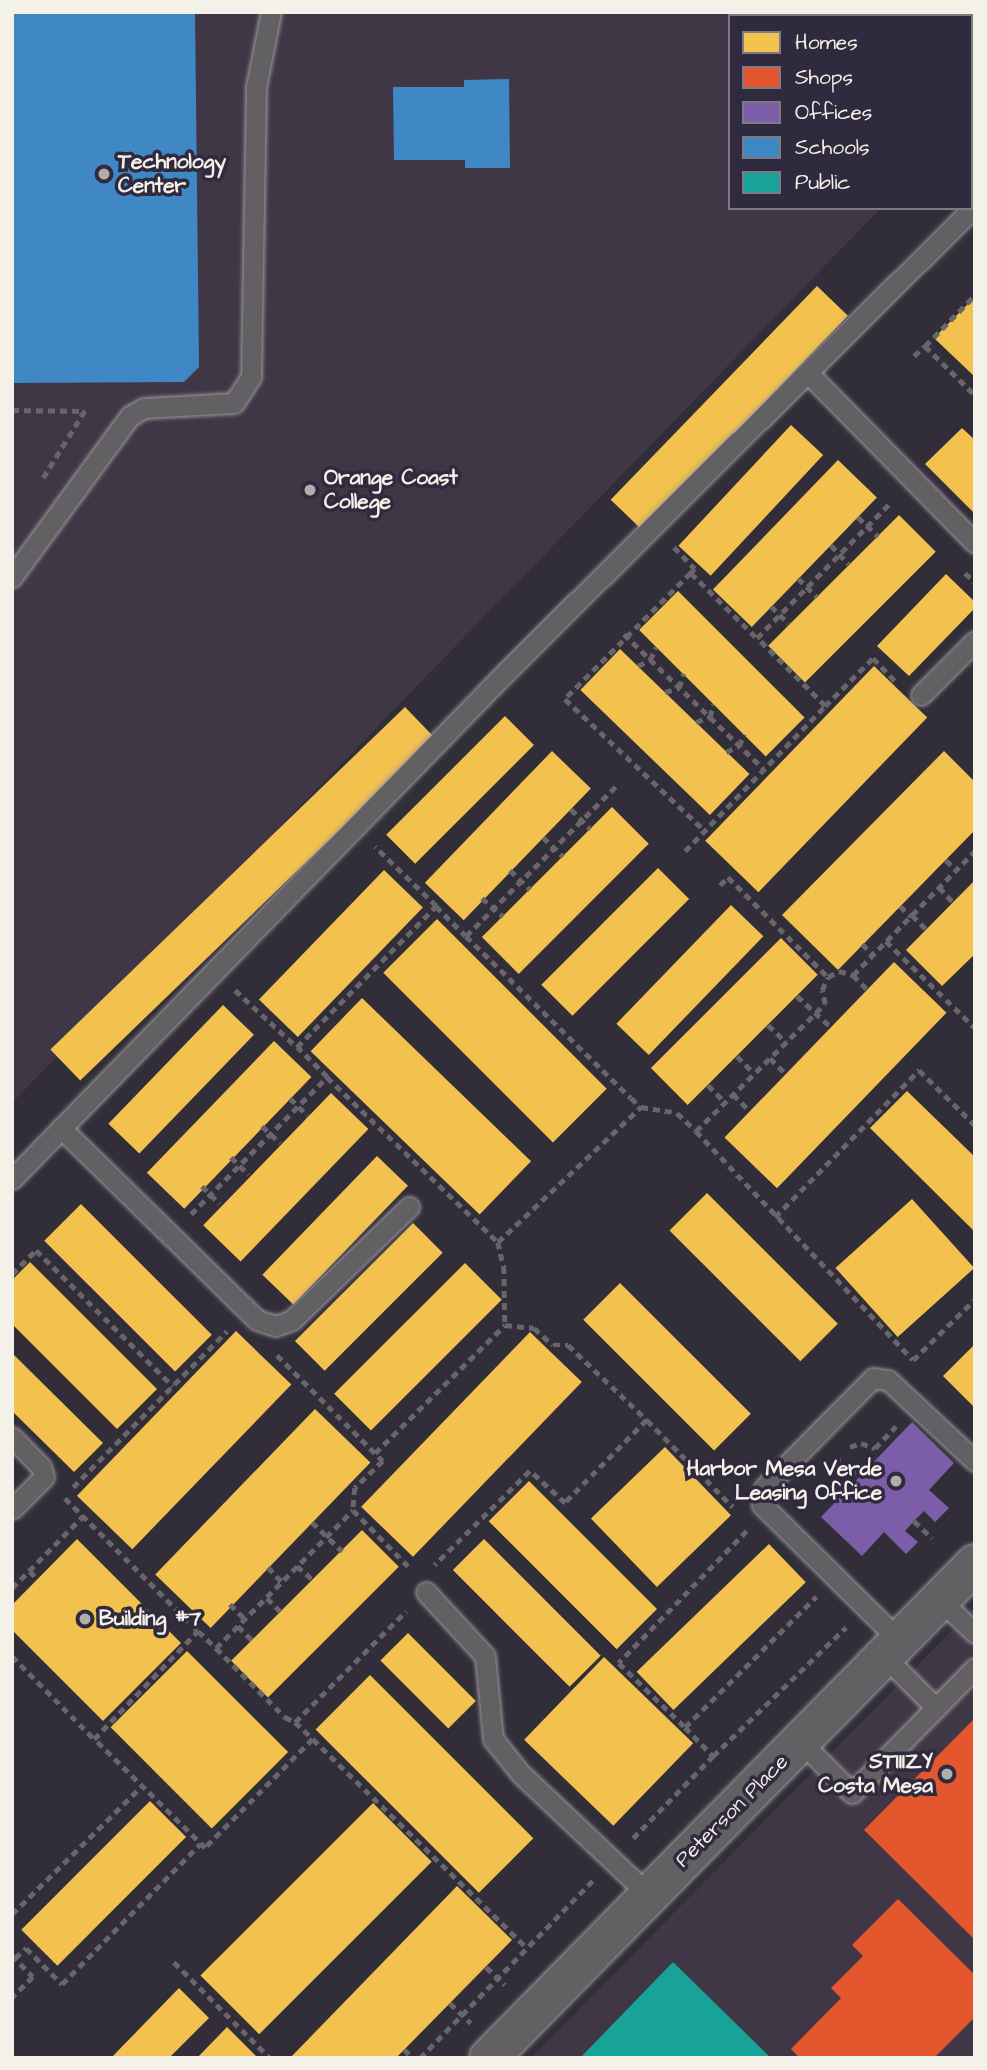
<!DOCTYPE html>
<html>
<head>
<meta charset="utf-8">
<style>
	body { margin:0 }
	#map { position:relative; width:987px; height:2070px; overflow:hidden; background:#312e39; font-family:"Architects Daughter",sans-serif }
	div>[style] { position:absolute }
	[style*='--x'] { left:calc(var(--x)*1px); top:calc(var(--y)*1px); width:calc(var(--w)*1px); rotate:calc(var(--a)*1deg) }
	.built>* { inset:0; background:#403746 }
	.homes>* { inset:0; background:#f2c14e; transform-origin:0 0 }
	.shops>* { inset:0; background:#e4572e }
	.offices>* { inset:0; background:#7b5ea7 }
	.schools>* { inset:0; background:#3f88c5; transform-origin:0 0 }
	.public>* { inset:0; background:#17a398 }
	.path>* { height:4.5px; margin-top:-2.25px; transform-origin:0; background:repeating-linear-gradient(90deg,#68666b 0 7px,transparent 0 12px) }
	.roads { filter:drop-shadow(0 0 2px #9a989b) drop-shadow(0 0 2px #9a989b) }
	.service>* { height:19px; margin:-9.5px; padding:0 9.5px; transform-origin:9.5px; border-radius:9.5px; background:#626063 }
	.tertiary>* { height:38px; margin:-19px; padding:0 19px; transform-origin:19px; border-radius:19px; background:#626063 }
	.dots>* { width:19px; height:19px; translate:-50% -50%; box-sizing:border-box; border:4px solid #2f2a3d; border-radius:50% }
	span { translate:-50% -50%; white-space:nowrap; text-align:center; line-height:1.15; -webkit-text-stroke:7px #2f2a3d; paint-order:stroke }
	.poi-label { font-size:21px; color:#f4f1e8; font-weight:700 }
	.left { translate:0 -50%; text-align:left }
	.right { translate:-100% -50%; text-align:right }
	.street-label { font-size:21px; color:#f4f1e8 }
	.frame { position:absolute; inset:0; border:14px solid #f4f1e8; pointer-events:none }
	.legend { position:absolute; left:728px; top:14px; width:245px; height:196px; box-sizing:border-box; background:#2f2a3d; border:2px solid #7e7a81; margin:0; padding:9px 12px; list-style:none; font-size:21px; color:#f4f1e8 }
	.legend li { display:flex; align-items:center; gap:14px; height:35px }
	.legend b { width:35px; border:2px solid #7e7a81 }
</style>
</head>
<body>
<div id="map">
	<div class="built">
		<div style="clip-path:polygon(12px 12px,975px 12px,971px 118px,971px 16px,730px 16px,730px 208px,881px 208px,12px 1103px)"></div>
		<div style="clip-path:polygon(975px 1607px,975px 2058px,531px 2058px)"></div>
	</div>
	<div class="homes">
		<div style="left:817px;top:286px;width:43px;height:297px;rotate:44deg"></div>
		<div style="clip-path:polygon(975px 297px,975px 377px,934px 338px)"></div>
		<div style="left:791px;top:425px;width:44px;height:165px;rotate:43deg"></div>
		<div style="clip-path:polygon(962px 428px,975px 440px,975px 514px,925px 464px)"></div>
		<div style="left:838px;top:460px;width:54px;height:180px;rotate:44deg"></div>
		<div style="left:899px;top:515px;width:52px;height:185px;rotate:45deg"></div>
		<div style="clip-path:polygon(946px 574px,975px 602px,975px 608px,909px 676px,877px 646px)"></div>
		<div style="left:678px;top:591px;width:179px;height:55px;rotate:45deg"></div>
		<div style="left:620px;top:649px;width:180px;height:57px;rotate:44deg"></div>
		<div style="left:874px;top:666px;width:74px;height:243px;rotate:44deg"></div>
		<div style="left:405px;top:707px;width:43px;height:493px;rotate:46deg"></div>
		<div style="left:505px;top:716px;width:41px;height:168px;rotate:45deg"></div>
		<div style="left:552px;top:751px;width:54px;height:183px;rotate:44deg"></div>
		<div style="clip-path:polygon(944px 751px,975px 782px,975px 830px,838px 970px,782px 915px)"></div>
		<div style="left:612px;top:807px;width:52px;height:184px;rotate:45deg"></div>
		<div style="left:658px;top:868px;width:44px;height:165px;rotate:45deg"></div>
		<div style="left:384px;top:870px;width:54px;height:180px;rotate:44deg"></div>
		<div style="clip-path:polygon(975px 880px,975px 954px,942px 986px,906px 950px)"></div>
		<div style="left:731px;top:905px;width:45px;height:165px;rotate:44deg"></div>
		<div style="left:437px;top:919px;width:240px;height:76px;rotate:45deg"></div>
		<div style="left:781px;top:938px;width:52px;height:184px;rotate:45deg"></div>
		<div style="left:894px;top:962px;width:73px;height:244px;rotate:44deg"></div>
		<div style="left:362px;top:998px;width:235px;height:74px;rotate:44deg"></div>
		<div style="left:223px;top:1005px;width:43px;height:165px;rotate:44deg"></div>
		<div style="left:274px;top:1041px;width:52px;height:183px;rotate:44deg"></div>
		<div style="clip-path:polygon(907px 1091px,975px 1157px,975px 1232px,870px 1128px)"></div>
		<div style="left:331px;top:1093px;width:52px;height:184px;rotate:44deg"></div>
		<div style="left:377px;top:1156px;width:43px;height:165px;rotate:44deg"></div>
		<div style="left:707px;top:1193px;width:185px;height:53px;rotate:45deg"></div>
		<div style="left:912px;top:1199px;width:93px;height:103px;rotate:48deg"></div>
		<div style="left:81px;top:1204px;width:185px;height:52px;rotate:45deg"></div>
		<div style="left:413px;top:1223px;width:42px;height:167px;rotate:45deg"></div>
		<div style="clip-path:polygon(30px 1262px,157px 1389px,117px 1429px,12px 1324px,12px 1280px)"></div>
		<div style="left:465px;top:1263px;width:52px;height:185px;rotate:45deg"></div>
		<div style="left:620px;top:1283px;width:185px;height:52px;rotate:45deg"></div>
		<div style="left:236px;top:1331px;width:77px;height:229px;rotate:44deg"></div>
		<div style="left:530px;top:1332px;width:72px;height:243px;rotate:44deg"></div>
		<div style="clip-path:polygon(975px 1344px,975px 1408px,943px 1376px)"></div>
		<div style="clip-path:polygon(12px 1353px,103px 1443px,74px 1472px,12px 1411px)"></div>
		<div style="left:315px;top:1409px;width:77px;height:230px;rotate:44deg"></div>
		<div style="left:665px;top:1447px;width:95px;height:103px;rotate:46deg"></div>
		<div style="left:529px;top:1481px;width:181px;height:57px;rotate:45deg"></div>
		<div style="left:362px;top:1530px;width:52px;height:185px;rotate:45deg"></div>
		<div style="clip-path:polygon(77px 1539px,181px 1643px,103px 1721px,12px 1630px,12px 1605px)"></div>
		<div style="left:484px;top:1539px;width:165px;height:44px;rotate:45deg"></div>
		<div style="left:769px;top:1544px;width:53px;height:184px;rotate:46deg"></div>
		<div style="left:408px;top:1633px;width:96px;height:39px;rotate:45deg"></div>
		<div style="left:187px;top:1651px;width:143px;height:108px;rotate:45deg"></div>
		<div style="left:604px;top:1657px;width:124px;height:115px;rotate:44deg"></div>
		<div style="left:370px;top:1675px;width:231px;height:77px;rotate:45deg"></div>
		<div style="left:150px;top:1801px;width:51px;height:182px;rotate:45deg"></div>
		<div style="left:373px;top:1803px;width:83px;height:244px;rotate:45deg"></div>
		<div style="clip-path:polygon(457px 1886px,512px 1940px,396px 2058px,290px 2058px)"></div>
		<div style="clip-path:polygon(179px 1988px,209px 2018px,169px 2058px,111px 2058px)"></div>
		<div style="clip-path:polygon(227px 2027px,258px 2058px,197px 2058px)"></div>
	</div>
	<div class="shops">
		<div style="clip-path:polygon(975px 1718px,975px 1940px,864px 1830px)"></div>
		<div style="clip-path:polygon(898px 1899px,975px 1975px,975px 2017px,934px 2058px,800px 2058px,791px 2049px,841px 1998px,831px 1988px,863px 1956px,852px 1945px)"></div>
	</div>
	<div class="offices">
		<div style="clip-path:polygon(912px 1422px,954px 1463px,929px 1490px,949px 1508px,935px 1522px,924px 1511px,914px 1521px,905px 1531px,918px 1542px,906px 1554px,884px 1532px,862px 1556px,821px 1517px)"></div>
	</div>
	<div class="schools">
		<div style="clip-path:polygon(12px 12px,195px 12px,199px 367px,184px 382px,12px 383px)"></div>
		<div style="left:816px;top:12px;width:56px;height:4px"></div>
		<div style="left:975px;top:12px;width:78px;height:4px;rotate:90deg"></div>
		<div style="clip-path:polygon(509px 79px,510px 168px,465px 168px,465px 160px,394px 160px,393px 87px,464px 87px,464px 80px)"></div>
	</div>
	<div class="public">
		<div style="clip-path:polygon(673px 1962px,771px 2058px,580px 2058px)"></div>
	</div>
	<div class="path">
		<div style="--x:925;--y:346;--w:71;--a:-45.6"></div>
		<div style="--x:914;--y:356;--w:15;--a:-42"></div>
		<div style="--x:925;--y:346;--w:70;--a:44.4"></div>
		<div style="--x:12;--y:410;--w:73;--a:0.8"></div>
		<div style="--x:85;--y:411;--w:84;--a:121.8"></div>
		<div style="--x:858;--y:517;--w:28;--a:44"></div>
		<div style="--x:831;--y:545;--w:26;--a:47"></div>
		<div style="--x:674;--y:547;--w:30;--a:46"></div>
		<div style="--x:695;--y:569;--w:6;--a:135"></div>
		<div style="--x:691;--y:573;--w:93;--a:44.6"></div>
		<div style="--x:691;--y:573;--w:178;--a:135"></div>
		<div style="--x:565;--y:699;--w:191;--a:43.3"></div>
		<div style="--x:965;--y:573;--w:13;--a:42"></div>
		<div style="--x:798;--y:578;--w:27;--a:45"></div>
		<div style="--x:771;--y:606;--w:25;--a:45"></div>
		<div style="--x:624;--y:634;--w:194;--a:44"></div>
		<div style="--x:638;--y:666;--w:13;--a:-27"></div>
		<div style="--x:650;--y:660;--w:14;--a:-65"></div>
		<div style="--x:665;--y:692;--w:15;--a:-16"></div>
		<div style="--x:679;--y:688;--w:15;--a:-74"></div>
		<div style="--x:825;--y:706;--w:68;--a:-45"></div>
		<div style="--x:873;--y:658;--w:32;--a:46"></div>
		<div style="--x:696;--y:722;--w:15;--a:-20"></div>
		<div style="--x:710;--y:717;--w:13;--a:-77"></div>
		<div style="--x:726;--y:752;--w:14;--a:-25"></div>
		<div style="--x:739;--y:746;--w:13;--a:-67"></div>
		<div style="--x:571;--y:809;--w:28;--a:46"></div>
		<div style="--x:543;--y:837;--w:28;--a:44"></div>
		<div style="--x:685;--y:851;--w:202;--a:-46"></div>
		<div style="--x:825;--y:706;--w:96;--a:-135"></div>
		<div style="--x:757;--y:638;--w:192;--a:-45.4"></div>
		<div style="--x:946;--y:860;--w:14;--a:45"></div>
		<div style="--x:510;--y:870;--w:28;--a:44"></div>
		<div style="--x:720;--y:885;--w:11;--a:-45"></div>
		<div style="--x:728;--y:877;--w:141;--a:45"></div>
		<div style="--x:939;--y:887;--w:21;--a:47"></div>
		<div style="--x:482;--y:898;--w:28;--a:41"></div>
		<div style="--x:436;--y:906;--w:42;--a:45"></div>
		<div style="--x:466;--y:936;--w:215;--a:-45"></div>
		<div style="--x:900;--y:906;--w:15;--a:42"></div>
		<div style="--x:912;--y:915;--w:20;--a:45"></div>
		<div style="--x:466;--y:936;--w:231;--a:44.5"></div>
		<div style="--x:631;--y:1098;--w:13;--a:42"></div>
		<div style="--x:641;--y:1107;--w:36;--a:9"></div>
		<div style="--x:677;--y:1113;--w:26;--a:43"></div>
		<div style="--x:696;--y:1131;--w:181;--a:-44.6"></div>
		<div style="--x:825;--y:1004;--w:14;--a:-102"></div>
		<div style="--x:822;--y:990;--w:14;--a:-65"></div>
		<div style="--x:828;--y:977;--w:13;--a:-29"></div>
		<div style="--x:839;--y:971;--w:15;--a:16"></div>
		<div style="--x:853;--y:975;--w:174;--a:-45.5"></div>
		<div style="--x:886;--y:941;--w:124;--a:44.3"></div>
		<div style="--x:862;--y:944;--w:15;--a:42"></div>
		<div style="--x:853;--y:975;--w:20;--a:45"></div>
		<div style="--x:235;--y:990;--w:84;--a:42.6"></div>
		<div style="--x:797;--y:996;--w:46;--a:42.4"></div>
		<div style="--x:768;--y:1025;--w:25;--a:43"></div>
		<div style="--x:737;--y:1056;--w:24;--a:45"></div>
		<div style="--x:770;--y:1058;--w:21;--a:45"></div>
		<div style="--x:327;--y:1077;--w:238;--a:44"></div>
		<div style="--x:498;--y:1242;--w:197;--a:-43.4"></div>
		<div style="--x:708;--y:1085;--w:24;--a:45"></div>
		<div style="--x:733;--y:1094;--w:23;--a:45"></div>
		<div style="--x:290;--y:1098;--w:25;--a:45"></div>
		<div style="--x:262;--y:1126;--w:25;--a:43"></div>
		<div style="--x:696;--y:1131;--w:315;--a:46.5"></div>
		<div style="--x:913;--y:1360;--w:87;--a:-44.5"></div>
		<div style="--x:231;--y:1157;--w:25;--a:45"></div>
		<div style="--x:202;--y:1186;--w:25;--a:45"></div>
		<div style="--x:191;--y:1214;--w:193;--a:-45.2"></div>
		<div style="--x:327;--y:1077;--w:42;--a:-135"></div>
		<div style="--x:297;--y:1047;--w:198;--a:-45.4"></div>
		<div style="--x:436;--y:906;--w:85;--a:-136"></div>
		<div style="--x:775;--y:1217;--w:206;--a:-45.6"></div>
		<div style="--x:919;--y:1070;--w:78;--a:44.5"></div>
		<div style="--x:498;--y:1242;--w:26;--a:77"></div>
		<div style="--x:504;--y:1267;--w:58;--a:89"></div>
		<div style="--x:12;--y:1274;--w:34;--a:-45"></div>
		<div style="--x:36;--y:1250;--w:193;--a:44.8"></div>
		<div style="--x:277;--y:1355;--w:150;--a:45"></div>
		<div style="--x:383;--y:1461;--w:39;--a:136"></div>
		<div style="--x:355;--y:1488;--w:22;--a:95"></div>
		<div style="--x:647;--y:1420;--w:122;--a:45.3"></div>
		<div style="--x:850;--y:1447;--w:12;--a:-20"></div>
		<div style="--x:861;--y:1443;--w:15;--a:20"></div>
		<div style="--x:875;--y:1448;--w:30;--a:-46"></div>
		<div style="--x:375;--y:1453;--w:182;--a:-44.6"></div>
		<div style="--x:505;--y:1325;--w:29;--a:6"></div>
		<div style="--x:534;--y:1328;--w:25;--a:42"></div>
		<div style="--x:553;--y:1345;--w:15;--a:0"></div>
		<div style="--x:568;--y:1345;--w:109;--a:43.5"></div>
		<div style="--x:647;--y:1420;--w:117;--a:134.7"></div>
		<div style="--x:565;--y:1503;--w:47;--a:-137.6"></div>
		<div style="--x:530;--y:1471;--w:134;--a:135.3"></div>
		<div style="--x:839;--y:1458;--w:13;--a:99"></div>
		<div style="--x:837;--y:1471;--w:8;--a:30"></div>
		<div style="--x:844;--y:1475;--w:8;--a:0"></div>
		<div style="--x:852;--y:1475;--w:16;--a:-47"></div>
		<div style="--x:863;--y:1463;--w:9;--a:84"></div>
		<div style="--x:73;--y:1487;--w:219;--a:-45.4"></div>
		<div style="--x:65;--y:1498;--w:188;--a:45"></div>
		<div style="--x:914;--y:1521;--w:25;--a:43"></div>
		<div style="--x:312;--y:1522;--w:42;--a:44"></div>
		<div style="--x:747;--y:1531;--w:184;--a:134.1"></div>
		<div style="--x:619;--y:1663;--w:92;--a:44.1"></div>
		<div style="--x:685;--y:1727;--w:185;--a:-44.8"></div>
		<div style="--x:297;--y:1566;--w:21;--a:41"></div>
		<div style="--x:268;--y:1567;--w:21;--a:47"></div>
		<div style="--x:30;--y:1571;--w:11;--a:49"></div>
		<div style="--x:12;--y:1588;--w:101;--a:-45.4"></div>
		<div style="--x:267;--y:1598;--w:20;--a:45"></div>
		<div style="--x:230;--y:1604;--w:21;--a:45"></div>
		<div style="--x:238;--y:1626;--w:20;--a:45"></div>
		<div style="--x:216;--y:1648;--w:98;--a:45"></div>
		<div style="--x:285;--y:1717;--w:11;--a:27"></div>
		<div style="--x:295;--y:1722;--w:157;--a:-45"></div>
		<div style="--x:12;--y:1656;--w:117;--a:45.3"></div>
		<div style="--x:295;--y:1722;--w:25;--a:43"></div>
		<div style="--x:313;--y:1739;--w:153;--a:134.7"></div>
		<div style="--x:205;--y:1848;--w:156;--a:-135.5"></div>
		<div style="--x:94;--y:1739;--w:150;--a:-46.1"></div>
		<div style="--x:198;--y:1631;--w:25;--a:43"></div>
		<div style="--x:216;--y:1648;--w:194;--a:-45.2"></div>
		<div style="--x:353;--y:1510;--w:81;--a:45.5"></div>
		<div style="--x:685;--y:1727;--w:40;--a:46"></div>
		<div style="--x:713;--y:1756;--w:185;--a:-44.1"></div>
		<div style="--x:313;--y:1739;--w:299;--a:44.3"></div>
		<div style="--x:633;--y:1838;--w:115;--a:-45.7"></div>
		<div style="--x:12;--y:1914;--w:182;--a:-44.6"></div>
		<div style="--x:12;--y:1955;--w:30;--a:46"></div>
		<div style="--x:33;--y:1977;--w:30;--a:135"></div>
		<div style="--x:15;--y:1958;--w:15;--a:-42"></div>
		<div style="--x:26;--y:1948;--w:51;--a:45"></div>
		<div style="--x:62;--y:1984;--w:197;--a:-45.4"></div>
		<div style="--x:174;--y:1962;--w:136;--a:45"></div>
		<div style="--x:486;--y:1967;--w:26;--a:43"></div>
		<div style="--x:450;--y:2003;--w:29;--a:44"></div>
		<div style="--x:404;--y:2049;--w:13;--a:45"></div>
		<div style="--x:420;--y:2058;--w:248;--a:-45.8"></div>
	</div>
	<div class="roads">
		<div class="service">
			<div style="--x:809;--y:374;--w:237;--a:45.5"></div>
			<div style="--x:12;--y:577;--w:200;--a:-53.8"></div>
			<div style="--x:130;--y:416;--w:16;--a:-30"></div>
			<div style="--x:144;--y:408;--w:90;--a:-3.2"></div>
			<div style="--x:234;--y:403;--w:31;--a:-57"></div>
			<div style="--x:251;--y:377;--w:290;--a:-89"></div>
			<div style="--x:256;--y:87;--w:76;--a:-78.7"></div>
			<div style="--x:921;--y:695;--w:76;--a:-45"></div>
			<div style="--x:61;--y:1128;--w:274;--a:44.4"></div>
			<div style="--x:257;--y:1320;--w:19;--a:18"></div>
			<div style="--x:275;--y:1326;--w:18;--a:-19"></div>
			<div style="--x:292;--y:1320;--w:163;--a:-44"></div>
			<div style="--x:12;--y:1179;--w:708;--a:-45.74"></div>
			<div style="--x:506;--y:672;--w:661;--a:-44.82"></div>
			<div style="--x:12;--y:1437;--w:42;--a:46"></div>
			<div style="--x:41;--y:1467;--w:10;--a:73"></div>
			<div style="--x:44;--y:1477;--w:45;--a:135"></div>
			<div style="--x:426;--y:1592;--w:87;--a:47.3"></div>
			<div style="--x:485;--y:1656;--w:83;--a:84.5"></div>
			<div style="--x:493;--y:1739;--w:43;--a:51.5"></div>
			<div style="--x:520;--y:1773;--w:178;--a:43.4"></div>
			<div style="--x:940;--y:1600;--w:48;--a:43.3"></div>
			<div style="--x:900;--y:1641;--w:194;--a:-135.4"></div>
			<div style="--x:762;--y:1505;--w:17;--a:-83"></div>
			<div style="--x:764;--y:1488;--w:155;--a:-45.3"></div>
			<div style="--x:873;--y:1378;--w:15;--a:8"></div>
			<div style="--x:888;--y:1380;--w:119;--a:43"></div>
			<div style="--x:885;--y:1657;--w:72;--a:45"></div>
			<div style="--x:801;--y:1742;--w:72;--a:45"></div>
			<div style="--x:852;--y:1793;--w:175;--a:-45.5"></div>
		</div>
		<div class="tertiary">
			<div style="--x:489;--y:2058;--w:693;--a:-45.47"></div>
		</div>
	</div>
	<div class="dots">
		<div style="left:104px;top:174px;background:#b0adab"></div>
		<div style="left:310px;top:490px;background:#b0adab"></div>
		<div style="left:896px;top:1481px;background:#b0adab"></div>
		<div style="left:85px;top:1619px;background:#b0adab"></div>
		<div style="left:947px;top:1774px;background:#b0adab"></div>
	</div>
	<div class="poi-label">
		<span class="left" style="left:118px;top:174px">Technology<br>Center</span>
		<span class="left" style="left:324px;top:490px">Orange Coast<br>College</span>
		<span class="right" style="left:882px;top:1481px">Harbor Mesa Verde<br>Leasing Office</span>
		<span class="left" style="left:99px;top:1619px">Building #7</span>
		<span class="right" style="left:933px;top:1774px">STIIIZY<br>Costa Mesa</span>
	</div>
	<div class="street-label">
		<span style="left:732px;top:1811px;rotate:-45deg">Peterson Place</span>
	</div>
	<div class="frame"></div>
	<ul class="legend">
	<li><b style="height:19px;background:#f2c14e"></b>Homes</li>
	<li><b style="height:19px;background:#e4572e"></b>Shops</li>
	<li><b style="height:19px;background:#7b5ea7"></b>Offices</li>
	<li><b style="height:19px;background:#3f88c5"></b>Schools</li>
	<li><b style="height:19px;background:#17a398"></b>Public</li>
	</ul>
</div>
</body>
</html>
